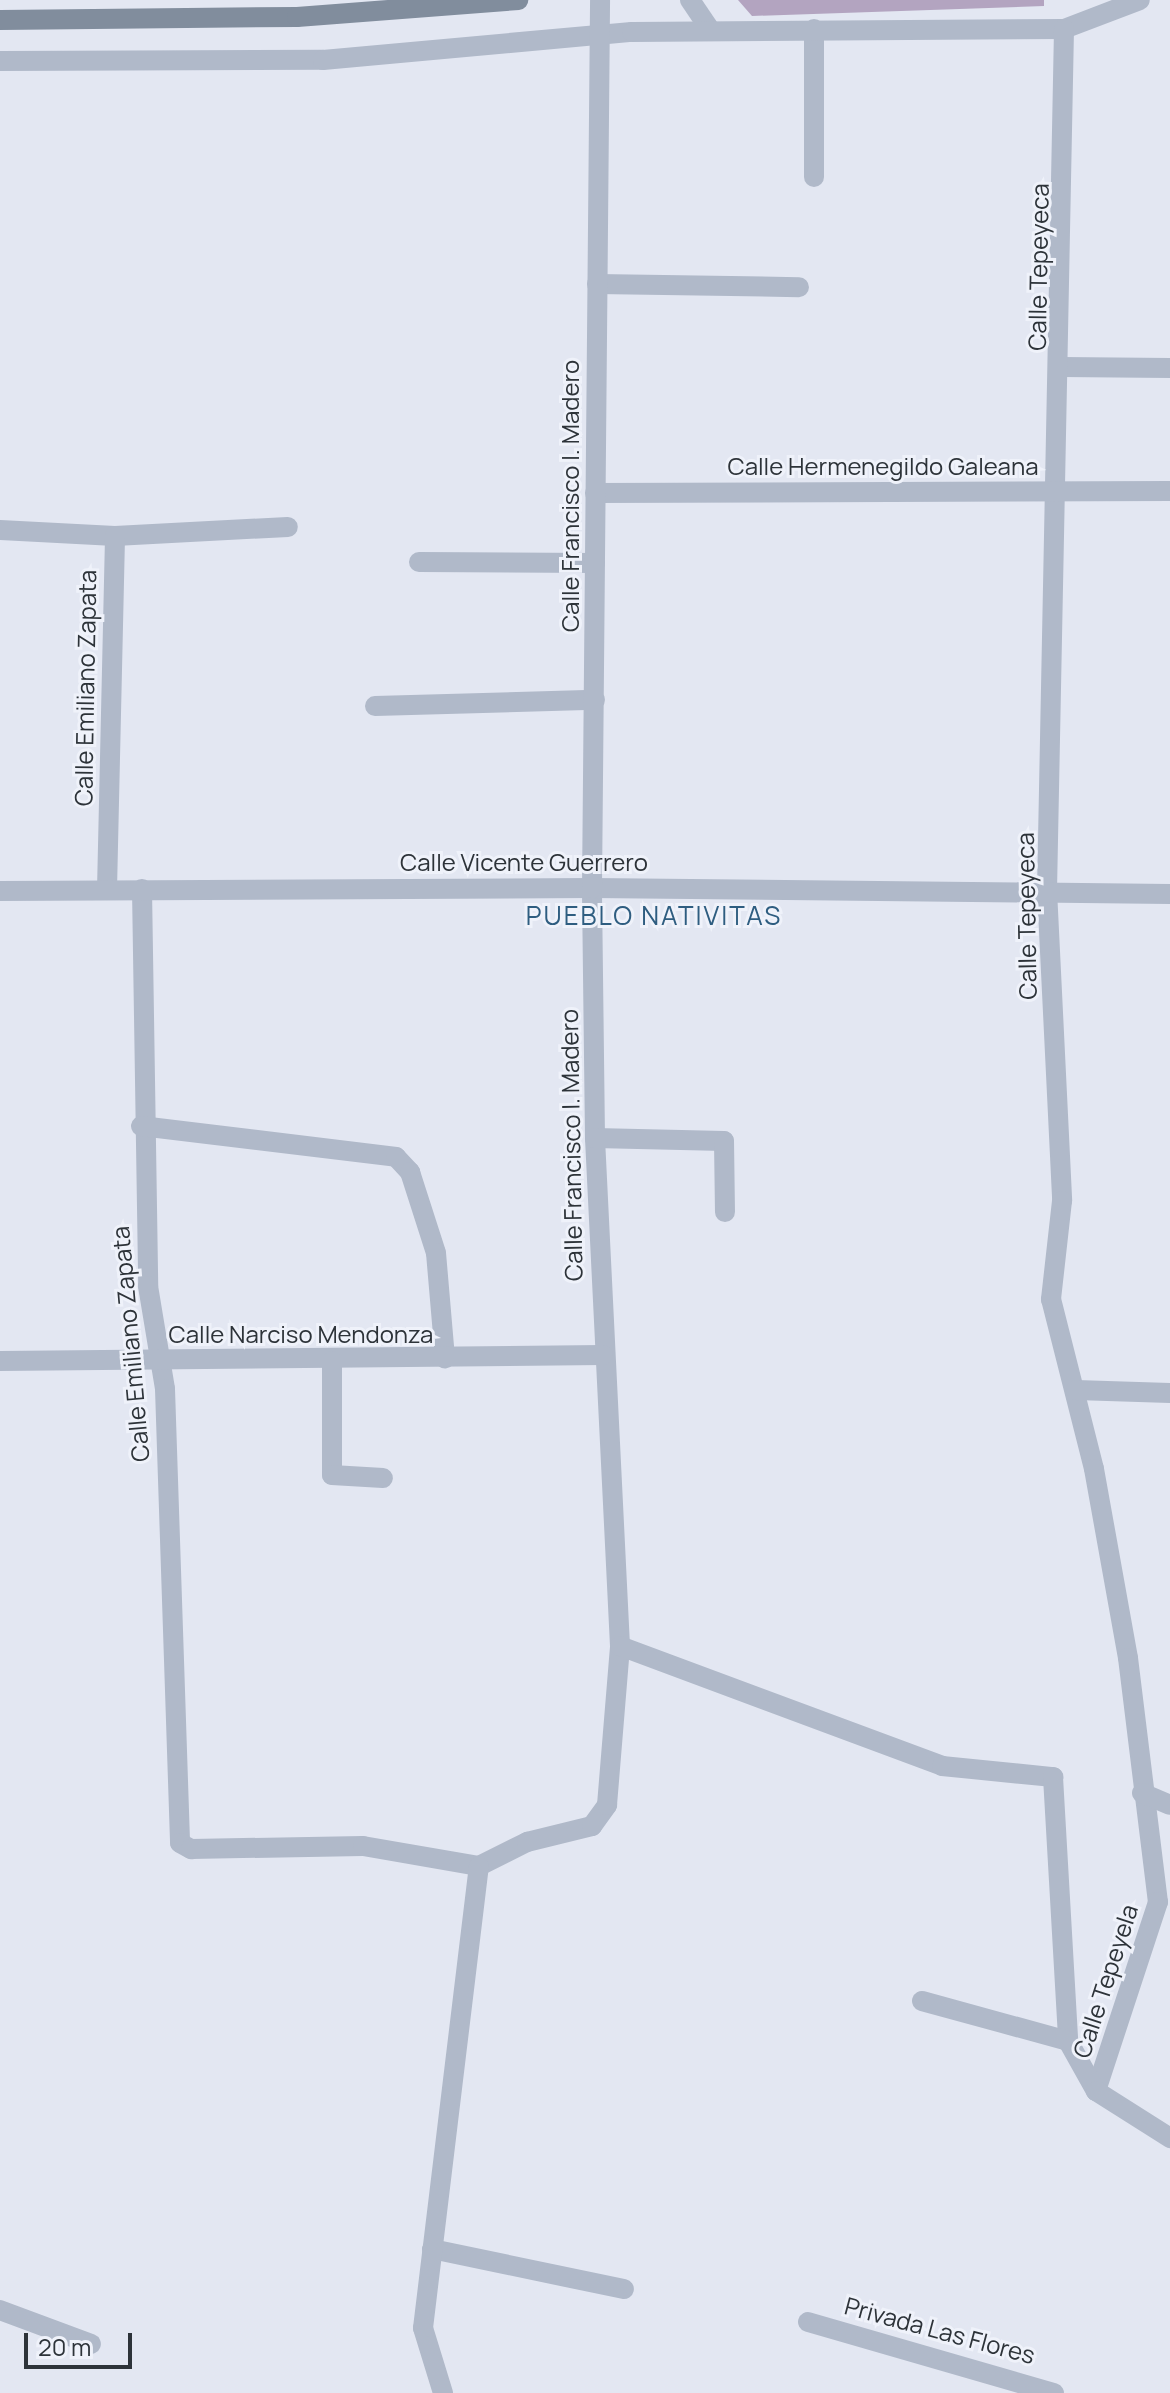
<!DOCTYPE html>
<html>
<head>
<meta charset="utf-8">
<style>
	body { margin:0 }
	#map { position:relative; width:1170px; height:2393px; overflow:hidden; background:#e3e7f2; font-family:Manrope,sans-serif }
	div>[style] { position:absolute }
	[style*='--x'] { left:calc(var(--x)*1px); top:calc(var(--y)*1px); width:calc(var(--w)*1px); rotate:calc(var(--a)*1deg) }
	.green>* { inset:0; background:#b3a4c0 }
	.service>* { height:20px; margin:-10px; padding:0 10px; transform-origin:10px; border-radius:10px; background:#b0b9c9 }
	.pedestrian>* { height:20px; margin:-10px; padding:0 10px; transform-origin:10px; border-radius:10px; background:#b0b9c9 }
	.minor>* { height:20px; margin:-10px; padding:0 10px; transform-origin:10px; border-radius:10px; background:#b0b9c9 }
	.tertiary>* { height:20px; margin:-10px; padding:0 10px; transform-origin:10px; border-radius:10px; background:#b0b9c9 }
	.secondary>* { height:20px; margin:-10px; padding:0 10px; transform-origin:10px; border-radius:10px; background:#818d9d }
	span { translate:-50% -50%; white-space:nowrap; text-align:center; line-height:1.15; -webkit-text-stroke:6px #eff2fa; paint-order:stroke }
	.street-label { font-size:24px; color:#2d3339 }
	.neighbourhood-label { font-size:26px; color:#2e5d80; letter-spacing:2px }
	.scale { position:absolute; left:24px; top:2333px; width:108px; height:36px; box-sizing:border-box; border:4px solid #2d3339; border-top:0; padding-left:10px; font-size:24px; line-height:28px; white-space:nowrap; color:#2d3339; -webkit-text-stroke:6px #eff2fa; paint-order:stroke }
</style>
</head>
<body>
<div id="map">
	<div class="green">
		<div style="clip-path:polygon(738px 0,1044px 0,1044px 6px,752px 16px)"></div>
	</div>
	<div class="service">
		<div style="--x:814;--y:29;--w:148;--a:90"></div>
		<div style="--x:1064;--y:29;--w:81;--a:-20.9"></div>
		<div style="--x:419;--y:562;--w:176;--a:0.3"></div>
		<div style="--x:375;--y:706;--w:220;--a:-1.6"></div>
	</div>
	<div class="pedestrian">
		<div style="--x:1062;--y:367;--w:108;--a:0.5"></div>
	</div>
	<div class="minor">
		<div style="--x:690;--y:0;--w:37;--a:56"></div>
		<div style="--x:0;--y:61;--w:323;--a:-0.2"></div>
		<div style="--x:323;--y:60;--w:310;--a:-5.2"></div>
		<div style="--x:632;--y:32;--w:432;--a:-0.4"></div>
		<div style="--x:1064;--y:29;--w:861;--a:91.13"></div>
		<div style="--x:1047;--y:890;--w:311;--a:87.2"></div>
		<div style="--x:1062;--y:1201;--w:99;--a:96.4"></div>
		<div style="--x:1051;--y:1299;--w:175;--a:75.8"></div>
		<div style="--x:1094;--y:1469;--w:192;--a:79.8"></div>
		<div style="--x:1128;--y:1658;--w:246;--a:83"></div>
		<div style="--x:1158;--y:1902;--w:199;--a:108.2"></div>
		<div style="--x:597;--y:284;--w:202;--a:0.9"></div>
		<div style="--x:595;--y:493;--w:575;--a:-0.2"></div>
		<div style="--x:0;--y:530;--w:115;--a:3"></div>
		<div style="--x:115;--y:536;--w:173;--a:-3"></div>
		<div style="--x:142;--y:889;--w:397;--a:89.1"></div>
		<div style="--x:148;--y:1286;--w:104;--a:80.6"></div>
		<div style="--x:165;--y:1389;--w:454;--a:88.1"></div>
		<div style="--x:180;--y:1843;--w:13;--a:29"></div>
		<div style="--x:191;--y:1849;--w:172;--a:-1"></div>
		<div style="--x:363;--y:1846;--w:118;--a:9.8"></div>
		<div style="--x:479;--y:1866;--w:54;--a:-26.6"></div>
		<div style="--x:527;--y:1842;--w:67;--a:-13.8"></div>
		<div style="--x:592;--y:1826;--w:26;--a:-54"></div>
		<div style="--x:607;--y:1805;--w:160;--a:-85.3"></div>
		<div style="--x:620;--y:1646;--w:509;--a:-92.82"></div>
		<div style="--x:595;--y:1138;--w:250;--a:-90.7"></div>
		<div style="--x:592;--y:888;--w:578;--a:0.59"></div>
		<div style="--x:107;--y:890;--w:354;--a:-88.7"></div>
		<div style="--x:141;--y:1126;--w:257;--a:6.9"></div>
		<div style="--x:396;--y:1157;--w:21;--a:47"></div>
		<div style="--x:410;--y:1172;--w:85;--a:72.2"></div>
		<div style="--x:436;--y:1253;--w:106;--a:85.1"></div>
		<div style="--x:595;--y:1138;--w:129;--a:1.3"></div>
		<div style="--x:724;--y:1141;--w:71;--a:89.2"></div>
		<div style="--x:0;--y:1361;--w:603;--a:-0.57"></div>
		<div style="--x:332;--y:1361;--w:114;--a:90"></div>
		<div style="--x:332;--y:1475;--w:51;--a:3.4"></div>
		<div style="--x:1076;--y:1390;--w:94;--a:1.8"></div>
		<div style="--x:620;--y:1646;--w:344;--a:20.4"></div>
		<div style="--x:942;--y:1766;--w:112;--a:5.7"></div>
		<div style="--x:1053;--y:1777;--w:264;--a:86.7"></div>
		<div style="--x:1068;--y:2041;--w:57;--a:60.8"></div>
		<div style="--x:1096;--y:2091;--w:88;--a:32.4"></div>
		<div style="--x:1142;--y:1793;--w:30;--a:23"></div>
		<div style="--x:922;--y:2001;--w:151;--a:15.3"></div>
		<div style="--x:432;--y:2249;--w:196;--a:11.8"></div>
		<div style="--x:0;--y:2310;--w:97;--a:20.5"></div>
		<div style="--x:808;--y:2322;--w:256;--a:16.1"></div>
		<div style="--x:443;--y:2393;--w:68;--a:-107.1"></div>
		<div style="--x:423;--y:2328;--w:465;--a:-83.1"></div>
	</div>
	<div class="tertiary">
		<div style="--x:0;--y:891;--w:592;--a:-0.29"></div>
		<div style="--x:592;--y:888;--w:888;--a:-89.48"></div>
	</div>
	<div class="secondary">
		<div style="--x:0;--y:20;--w:297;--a:-0.6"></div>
		<div style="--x:297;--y:17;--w:222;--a:-4.4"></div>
	</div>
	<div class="street-label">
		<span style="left:1038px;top:267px;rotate:-89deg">Calle Tepeyeca</span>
		<span style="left:883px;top:466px">Calle Hermenegildo Galeana</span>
		<span style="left:570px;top:496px;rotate:-90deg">Calle Francisco I. Madero</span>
		<span style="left:85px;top:688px;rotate:-89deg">Calle Emiliano Zapata</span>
		<span style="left:524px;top:862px">Calle Vicente Guerrero</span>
		<span style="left:1026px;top:916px;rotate:-91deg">Calle Tepeyeca</span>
		<span style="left:571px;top:1145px;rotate:-91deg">Calle Francisco I. Madero</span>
		<span style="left:301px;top:1334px">Calle Narciso Mendonza</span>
		<span style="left:130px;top:1344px;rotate:-95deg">Calle Emiliano Zapata</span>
		<span style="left:1105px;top:1981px;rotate:-72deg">Calle Tepeyela</span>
		<span style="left:940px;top:2330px;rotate:15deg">Privada Las Flores</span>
	</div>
	<div class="neighbourhood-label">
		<span style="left:654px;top:916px">PUEBLO NATIVITAS</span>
	</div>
	<div class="scale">20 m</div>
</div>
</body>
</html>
